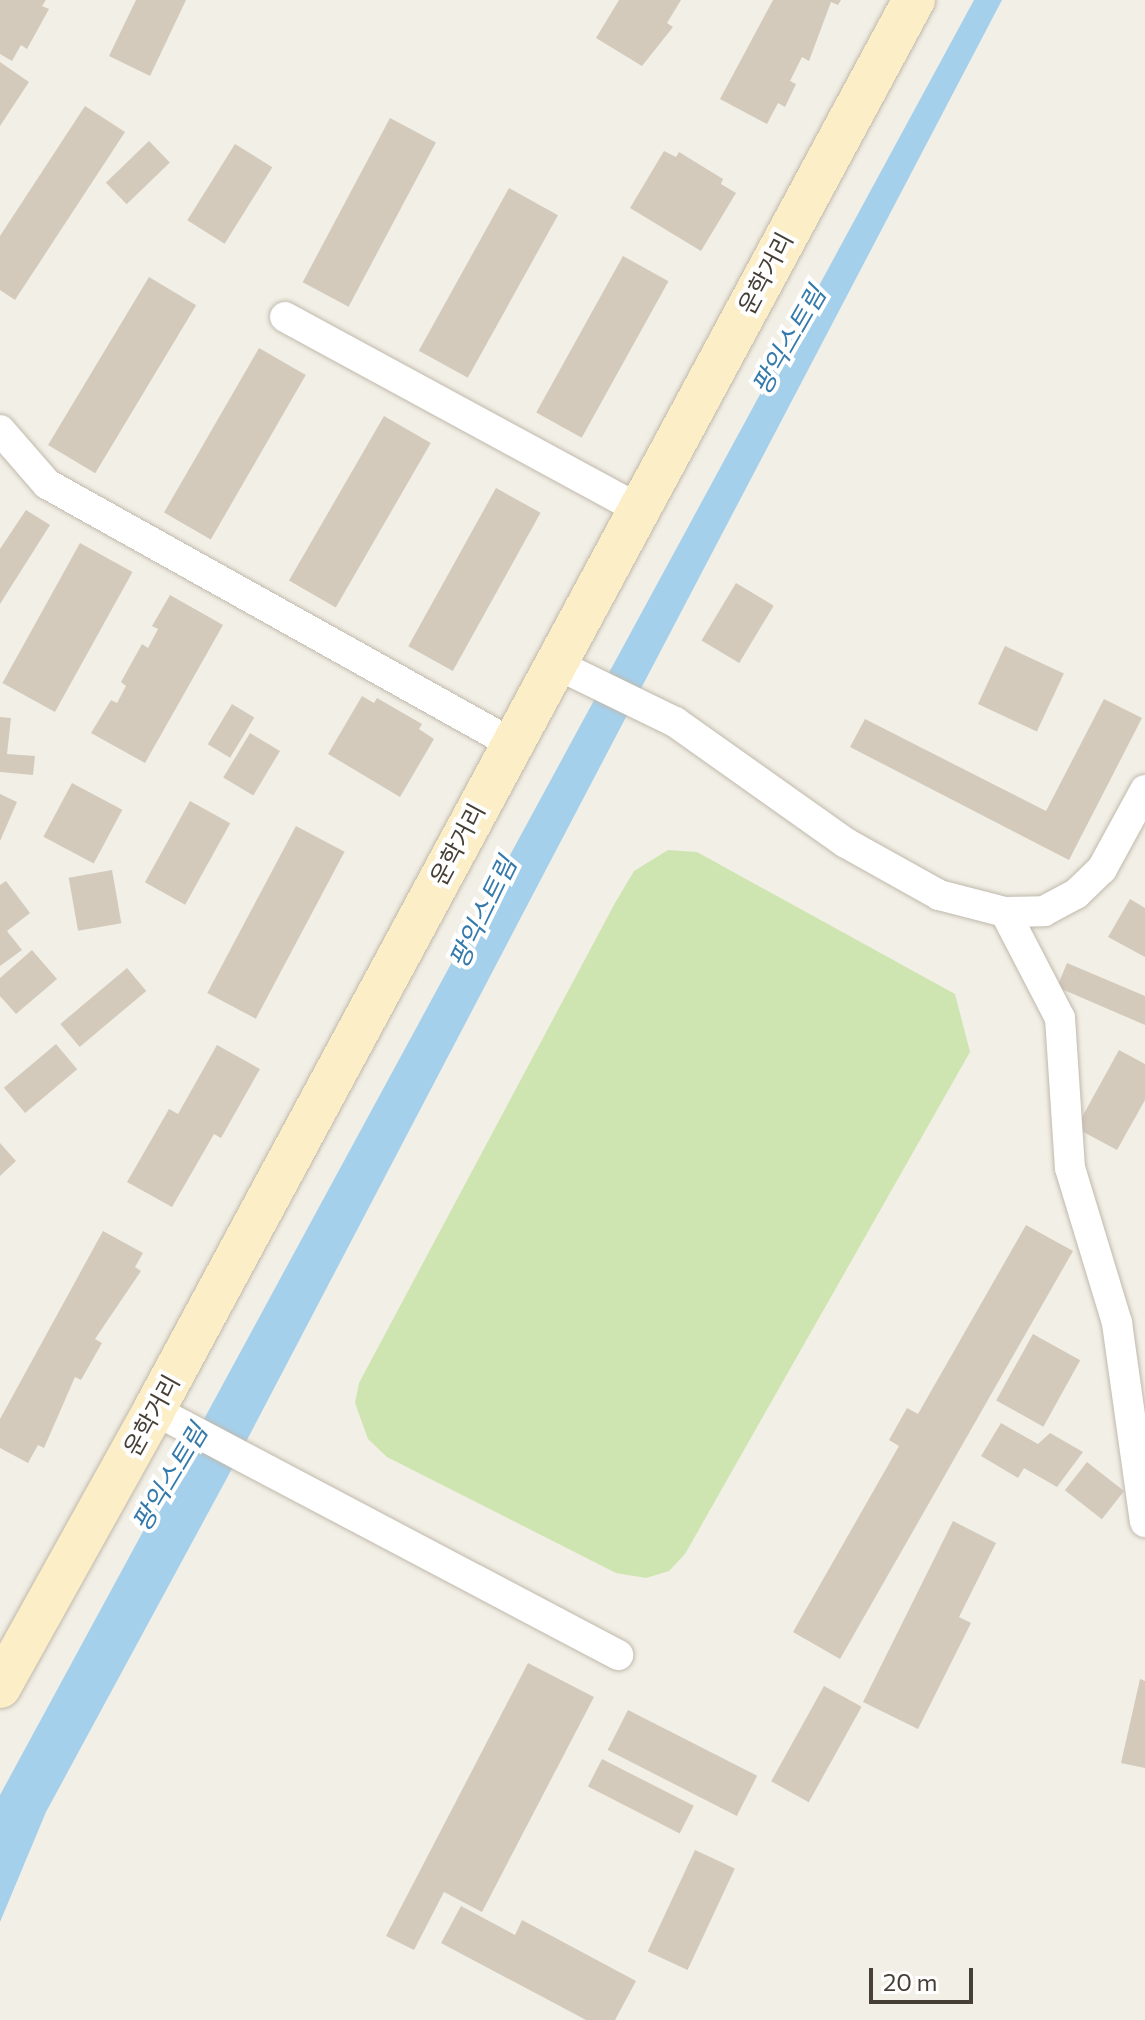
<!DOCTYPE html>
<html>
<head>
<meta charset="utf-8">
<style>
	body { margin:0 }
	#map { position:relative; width:1145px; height:2020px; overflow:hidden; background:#f2efe6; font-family:Commissioner,"Noto Sans KR",sans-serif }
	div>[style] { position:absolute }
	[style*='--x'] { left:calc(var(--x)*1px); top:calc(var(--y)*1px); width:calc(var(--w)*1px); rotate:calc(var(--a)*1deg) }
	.green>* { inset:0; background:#cee5b1 }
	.water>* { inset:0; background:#a5d0ec }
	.building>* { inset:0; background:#d3cabc; transform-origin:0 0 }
	.roads { filter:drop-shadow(0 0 2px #c0b9ac) drop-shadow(0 0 2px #c0b9ac) }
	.minor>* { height:30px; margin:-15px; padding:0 15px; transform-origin:15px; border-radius:15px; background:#fff }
	.secondary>* { height:42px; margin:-21px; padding:0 21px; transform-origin:21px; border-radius:21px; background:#fceec7 }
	span { translate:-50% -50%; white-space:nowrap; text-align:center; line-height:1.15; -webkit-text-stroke:8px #fff; paint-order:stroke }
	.street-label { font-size:24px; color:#453f36 }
	.water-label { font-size:26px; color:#357aab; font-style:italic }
	.scale { position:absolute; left:869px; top:1968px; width:104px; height:36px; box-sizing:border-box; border:4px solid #453f36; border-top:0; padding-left:10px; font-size:24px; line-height:28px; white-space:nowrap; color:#453f36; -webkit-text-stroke:6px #fff; paint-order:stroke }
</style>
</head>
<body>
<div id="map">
	<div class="green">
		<div style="clip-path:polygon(668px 850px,697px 852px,955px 994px,970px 1052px,685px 1554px,669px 1571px,646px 1578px,616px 1573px,387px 1457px,368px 1439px,355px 1403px,359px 1383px,615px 903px,634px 871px)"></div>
	</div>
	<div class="water">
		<div style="clip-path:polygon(974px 0,1002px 0,227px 1478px,46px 1812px,0 1922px,0 1795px)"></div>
	</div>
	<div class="building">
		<div style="clip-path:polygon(0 0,46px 0,42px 6px,49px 9px,27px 49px,21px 45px,12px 61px,0 54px)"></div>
		<div style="clip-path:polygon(136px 0,186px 0,150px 76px,109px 56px)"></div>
		<div style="clip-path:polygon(619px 0,681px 0,667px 23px,673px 27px,642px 66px,596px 38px)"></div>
		<div style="clip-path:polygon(773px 0,841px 0,838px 5px,831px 2px,809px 61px,802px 57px,790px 81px,796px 84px,785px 107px,778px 103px,767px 124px,720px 99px)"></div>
		<div style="clip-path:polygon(0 62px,29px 82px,0 126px)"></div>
		<div style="clip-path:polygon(85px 106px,125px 132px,15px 300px,0 290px,0 236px)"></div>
		<div style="left:390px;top:118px;width:52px;height:186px;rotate:28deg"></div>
		<div style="left:149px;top:141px;width:30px;height:60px;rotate:46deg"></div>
		<div style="left:235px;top:144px;width:44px;height:90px;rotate:32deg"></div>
		<div style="clip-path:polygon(664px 151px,676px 157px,679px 152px,723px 179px,721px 184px,736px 193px,701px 251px,630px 208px)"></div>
		<div style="left:509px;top:188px;width:56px;height:186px;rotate:29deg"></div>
		<div style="left:623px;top:256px;width:52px;height:179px;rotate:29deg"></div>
		<div style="left:149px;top:277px;width:55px;height:196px;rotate:31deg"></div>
		<div style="left:259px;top:348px;width:54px;height:190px;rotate:30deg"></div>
		<div style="left:384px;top:416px;width:54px;height:190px;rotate:30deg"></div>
		<div style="left:496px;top:488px;width:51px;height:181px;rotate:29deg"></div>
		<div style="clip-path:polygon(26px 510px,50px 525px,0 604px,0 549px)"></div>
		<div style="left:80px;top:543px;width:60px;height:160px;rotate:29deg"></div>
		<div style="left:736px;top:583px;width:44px;height:67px;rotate:31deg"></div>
		<div style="clip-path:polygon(170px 595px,223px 625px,145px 763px,91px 733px,111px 700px,117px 703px,126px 686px,121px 682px,142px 644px,148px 648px,158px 629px,152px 626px)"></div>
		<div style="left:1005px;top:646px;width:65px;height:64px;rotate:25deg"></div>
		<div style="clip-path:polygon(362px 696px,374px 703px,377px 698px,422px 724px,419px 729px,434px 739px,400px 797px,328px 754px)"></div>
		<div style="clip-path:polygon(1104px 699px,1142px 718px,1069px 860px,850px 747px,865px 719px,1046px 811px)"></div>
		<div style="left:232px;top:704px;width:26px;height:47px;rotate:31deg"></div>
		<div style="clip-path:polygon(0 717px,11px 718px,7px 754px,35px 756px,33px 775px,0 772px)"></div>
		<div style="left:250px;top:733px;width:35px;height:52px;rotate:31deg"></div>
		<div style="left:72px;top:783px;width:57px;height:61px;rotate:28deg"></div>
		<div style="clip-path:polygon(0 794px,17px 802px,0 841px)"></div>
		<div style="left:190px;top:801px;width:46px;height:93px;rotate:29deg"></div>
		<div style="left:296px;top:826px;width:55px;height:189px;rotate:28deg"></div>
		<div style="left:112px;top:870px;width:54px;height:44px;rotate:80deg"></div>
		<div style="clip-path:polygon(6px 881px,30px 913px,7px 931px,22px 950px,0 966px,0 885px)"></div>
		<div style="clip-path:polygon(1130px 899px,1145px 908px,1145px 957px,1108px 937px)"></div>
		<div style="clip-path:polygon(32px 950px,57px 979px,16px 1014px,0 996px,0 978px)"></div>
		<div style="clip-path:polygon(1067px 963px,1145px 996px,1145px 1025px,1057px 987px)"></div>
		<div style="left:127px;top:968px;width:30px;height:87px;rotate:50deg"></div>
		<div style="left:56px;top:1044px;width:33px;height:68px;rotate:50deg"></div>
		<div style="clip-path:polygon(217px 1045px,260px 1069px,221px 1138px,214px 1134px,172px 1207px,127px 1182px,169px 1109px,178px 1114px)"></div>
		<div style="clip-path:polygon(1119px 1050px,1145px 1064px,1145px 1100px,1117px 1150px,1076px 1128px)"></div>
		<div style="clip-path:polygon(0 1143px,16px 1161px,0 1176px)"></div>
		<div style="clip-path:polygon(1026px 1225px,1073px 1251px,840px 1659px,793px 1632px,899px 1446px,889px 1440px,907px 1408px,918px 1414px)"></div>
		<div style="clip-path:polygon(103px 1231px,143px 1253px,135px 1267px,141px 1271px,95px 1339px,102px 1343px,81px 1380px,75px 1377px,44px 1448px,38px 1445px,28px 1463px,0 1448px,0 1419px)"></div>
		<div style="left:1033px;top:1334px;width:54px;height:76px;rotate:29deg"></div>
		<div style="clip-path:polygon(1001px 1423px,1038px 1444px,1050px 1433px,1083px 1452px,1057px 1487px,1024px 1468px,1018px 1478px,981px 1456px)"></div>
		<div style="left:1087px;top:1462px;width:47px;height:36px;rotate:38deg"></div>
		<div style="clip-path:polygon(953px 1521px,996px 1543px,959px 1617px,971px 1623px,918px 1729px,863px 1702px)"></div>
		<div style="clip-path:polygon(528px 1663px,594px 1697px,482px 1912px,444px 1892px,414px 1950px,386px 1936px)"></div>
		<div style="clip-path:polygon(1140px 1679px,1145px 1681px,1145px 1768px,1121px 1763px)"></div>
		<div style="left:824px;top:1686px;width:43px;height:109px;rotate:29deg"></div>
		<div style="left:628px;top:1710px;width:145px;height:45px;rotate:27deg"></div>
		<div style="left:602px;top:1759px;width:103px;height:31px;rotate:27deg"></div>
		<div style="left:695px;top:1850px;width:44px;height:112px;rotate:25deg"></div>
		<div style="clip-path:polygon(461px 1906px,515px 1935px,522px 1920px,636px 1981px,615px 2020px,586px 2020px,441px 1943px)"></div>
	</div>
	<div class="roads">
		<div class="minor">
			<div style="--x:285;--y:317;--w:402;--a:28.5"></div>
			<div style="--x:0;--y:430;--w:72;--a:49"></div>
			<div style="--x:47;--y:484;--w:531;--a:29.17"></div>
			<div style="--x:554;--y:663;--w:135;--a:26"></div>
			<div style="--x:675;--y:722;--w:209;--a:35.3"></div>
			<div style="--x:846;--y:843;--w:107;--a:29.2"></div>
			<div style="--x:939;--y:895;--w:68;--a:14.4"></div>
			<div style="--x:1005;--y:912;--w:39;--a:-1"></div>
			<div style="--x:1044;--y:911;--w:36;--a:-28"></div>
			<div style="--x:1076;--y:894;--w:36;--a:-44"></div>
			<div style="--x:1102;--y:869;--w:90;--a:-61.4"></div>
			<div style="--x:1005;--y:912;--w:119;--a:62.6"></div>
			<div style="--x:1060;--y:1018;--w:150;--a:86.2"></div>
			<div style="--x:1070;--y:1168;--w:162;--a:73.1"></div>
			<div style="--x:1117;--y:1323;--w:201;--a:82"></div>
			<div style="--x:154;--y:1410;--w:525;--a:27.83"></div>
		</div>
		<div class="secondary">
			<div style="--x:0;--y:1687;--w:317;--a:-60.9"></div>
			<div style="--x:154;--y:1410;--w:1602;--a:-61.68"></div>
		</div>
	</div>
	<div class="street-label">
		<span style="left:765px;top:273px;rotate:-62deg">운학거리</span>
		<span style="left:457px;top:844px;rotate:-62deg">운학거리</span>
		<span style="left:151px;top:1415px;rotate:-61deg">운학거리</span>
	</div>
	<div class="water-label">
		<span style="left:788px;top:340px;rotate:-60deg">팡익스트림</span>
		<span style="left:482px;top:912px;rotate:-64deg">팡익스트림</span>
		<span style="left:169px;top:1477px;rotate:-59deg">팡익스트림</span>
	</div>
	<div class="scale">20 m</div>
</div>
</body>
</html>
